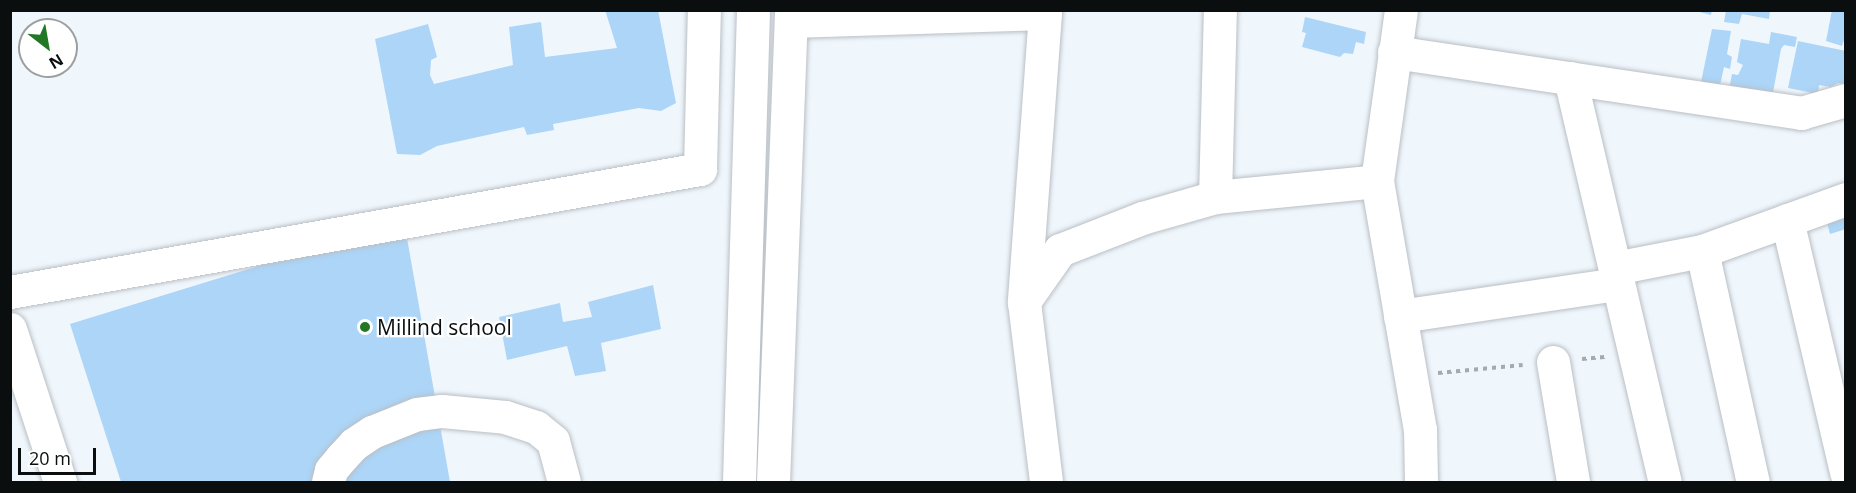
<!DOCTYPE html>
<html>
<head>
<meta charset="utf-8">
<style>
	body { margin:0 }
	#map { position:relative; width:1856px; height:493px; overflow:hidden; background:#f0f7fc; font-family:"Open Sans",sans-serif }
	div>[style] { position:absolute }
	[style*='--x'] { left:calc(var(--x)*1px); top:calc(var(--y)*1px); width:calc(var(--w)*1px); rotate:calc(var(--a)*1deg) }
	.building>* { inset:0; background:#acd5f7 }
	.path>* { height:4px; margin-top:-2px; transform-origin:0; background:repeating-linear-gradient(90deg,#a4aaae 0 4.5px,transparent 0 9px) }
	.roads { filter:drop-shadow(0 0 2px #b9bfc5) drop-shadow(0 0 2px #b9bfc5) }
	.minor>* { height:33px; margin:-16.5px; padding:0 16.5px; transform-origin:16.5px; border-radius:16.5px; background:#fff }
	.dots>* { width:16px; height:16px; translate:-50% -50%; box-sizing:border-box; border:3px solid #fff; border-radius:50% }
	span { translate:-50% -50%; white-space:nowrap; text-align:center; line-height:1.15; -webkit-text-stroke:4.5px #fff; paint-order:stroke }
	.poi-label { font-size:21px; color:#0b0e0f }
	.left { translate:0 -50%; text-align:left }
	.frame { position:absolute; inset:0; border:12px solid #0b0e0f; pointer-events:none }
	.north { position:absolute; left:18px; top:18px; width:60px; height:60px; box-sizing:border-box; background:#fff; border:2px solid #9d9f9f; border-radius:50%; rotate:149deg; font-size:16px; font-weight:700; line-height:24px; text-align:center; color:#0b0e0f }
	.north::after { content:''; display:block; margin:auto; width:21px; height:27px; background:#217723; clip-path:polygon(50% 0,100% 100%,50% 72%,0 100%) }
	.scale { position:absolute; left:18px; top:448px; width:78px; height:27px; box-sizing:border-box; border:3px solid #0b0e0f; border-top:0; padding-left:8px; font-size:18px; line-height:21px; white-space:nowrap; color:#0b0e0f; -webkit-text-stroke:4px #fff; paint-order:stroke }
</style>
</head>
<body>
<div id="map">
	<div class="building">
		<div style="clip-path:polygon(605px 10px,658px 10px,676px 103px,661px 111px,639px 108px,553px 124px,554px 130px,527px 135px,524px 127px,437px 146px,420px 155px,397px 154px,375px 39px,428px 24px,437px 57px,431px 60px,430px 75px,434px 84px,513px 65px,509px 27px,541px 22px,545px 57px,617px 48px)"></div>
		<div style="clip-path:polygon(1692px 10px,1712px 10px,1711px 15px)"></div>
		<div style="clip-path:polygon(1726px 10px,1770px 10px,1769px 19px,1742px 14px,1739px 24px,1724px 22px)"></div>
		<div style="clip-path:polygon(1832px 10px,1846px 10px,1846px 34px,1842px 46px,1826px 41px)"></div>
		<div style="clip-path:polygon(1305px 17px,1366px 32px,1364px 44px,1356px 42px,1353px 54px,1344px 53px,1340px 57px,1302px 47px,1306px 33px,1302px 32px)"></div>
		<div style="clip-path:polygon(1712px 29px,1731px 31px,1727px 54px,1732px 57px,1730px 69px,1724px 67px,1719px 90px,1700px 87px)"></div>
		<div style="clip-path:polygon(1771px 32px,1797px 37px,1795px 47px,1784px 45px,1781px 49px,1772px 98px,1729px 90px,1732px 74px,1738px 75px,1743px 65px,1737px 62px,1741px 39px,1769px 44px)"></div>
		<div style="clip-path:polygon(1798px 41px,1846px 51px,1845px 84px,1838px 83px,1831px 87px,1819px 85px,1818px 94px,1788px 88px)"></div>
		<div style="clip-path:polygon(1846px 206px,1846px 229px,1830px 234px,1824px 212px)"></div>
		<div style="clip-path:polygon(404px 221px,450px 482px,121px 482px,70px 324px)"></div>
		<div style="clip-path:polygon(653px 285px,661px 329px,601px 343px,606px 371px,575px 376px,567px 346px,507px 360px,499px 317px,560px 303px,563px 322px,592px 317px,588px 302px)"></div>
	</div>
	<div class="path">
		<div style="--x:1582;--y:359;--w:25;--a:-5"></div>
		<div style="--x:1438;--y:373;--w:85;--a:-5.4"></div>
	</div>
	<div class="roads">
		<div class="minor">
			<div style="--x:1401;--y:10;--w:173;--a:98"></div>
			<div style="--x:1377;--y:181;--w:252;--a:80.2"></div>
			<div style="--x:1420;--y:429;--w:53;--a:88.9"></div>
			<div style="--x:791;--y:21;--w:254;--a:-1.8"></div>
			<div style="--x:1045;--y:13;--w:290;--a:94.2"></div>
			<div style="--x:1024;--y:302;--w:181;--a:83"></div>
			<div style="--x:1394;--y:52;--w:412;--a:8.5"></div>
			<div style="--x:1801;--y:113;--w:47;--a:-16.1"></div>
			<div style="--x:1570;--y:78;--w:415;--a:76.8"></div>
			<div style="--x:1215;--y:197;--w:187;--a:-88.5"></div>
			<div style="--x:1787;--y:220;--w:259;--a:76.8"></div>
			<div style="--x:1702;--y:251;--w:237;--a:77.6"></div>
			<div style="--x:1615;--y:268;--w:89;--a:-11.1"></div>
			<div style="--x:1702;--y:251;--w:153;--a:-19.9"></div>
			<div style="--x:10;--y:292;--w:701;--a:-10.11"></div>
			<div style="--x:700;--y:169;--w:159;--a:-88.6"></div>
			<div style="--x:1025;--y:300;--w:61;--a:-55"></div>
			<div style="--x:1060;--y:250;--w:88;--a:-21.3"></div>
			<div style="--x:1142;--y:218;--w:76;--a:-16"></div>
			<div style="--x:1215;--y:197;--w:163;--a:-5.6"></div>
			<div style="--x:1400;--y:316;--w:220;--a:-8.4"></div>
			<div style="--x:10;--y:329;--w:161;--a:71.9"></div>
			<div style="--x:1553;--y:362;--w:122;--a:80.5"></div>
			<div style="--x:328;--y:482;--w:12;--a:-76"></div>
			<div style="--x:331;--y:470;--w:16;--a:-50"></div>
			<div style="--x:341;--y:458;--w:19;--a:-47"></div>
			<div style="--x:354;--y:444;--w:22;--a:-34"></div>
			<div style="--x:372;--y:432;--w:48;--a:-21.8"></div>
			<div style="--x:417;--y:414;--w:25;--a:-7"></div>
			<div style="--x:442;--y:411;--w:63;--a:5.4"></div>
			<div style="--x:505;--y:417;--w:33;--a:18"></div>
			<div style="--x:536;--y:427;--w:22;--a:39"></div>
			<div style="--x:553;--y:441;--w:42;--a:75"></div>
			<div style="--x:739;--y:482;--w:472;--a:-88.3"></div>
			<div style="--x:773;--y:482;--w:472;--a:-87.8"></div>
		</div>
	</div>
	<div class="dots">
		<div style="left:365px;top:327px;background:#217723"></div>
	</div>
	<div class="poi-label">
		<span class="left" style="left:377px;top:327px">Millind school</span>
	</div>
	<div class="frame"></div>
	<div class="north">N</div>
	<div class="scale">20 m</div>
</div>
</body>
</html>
